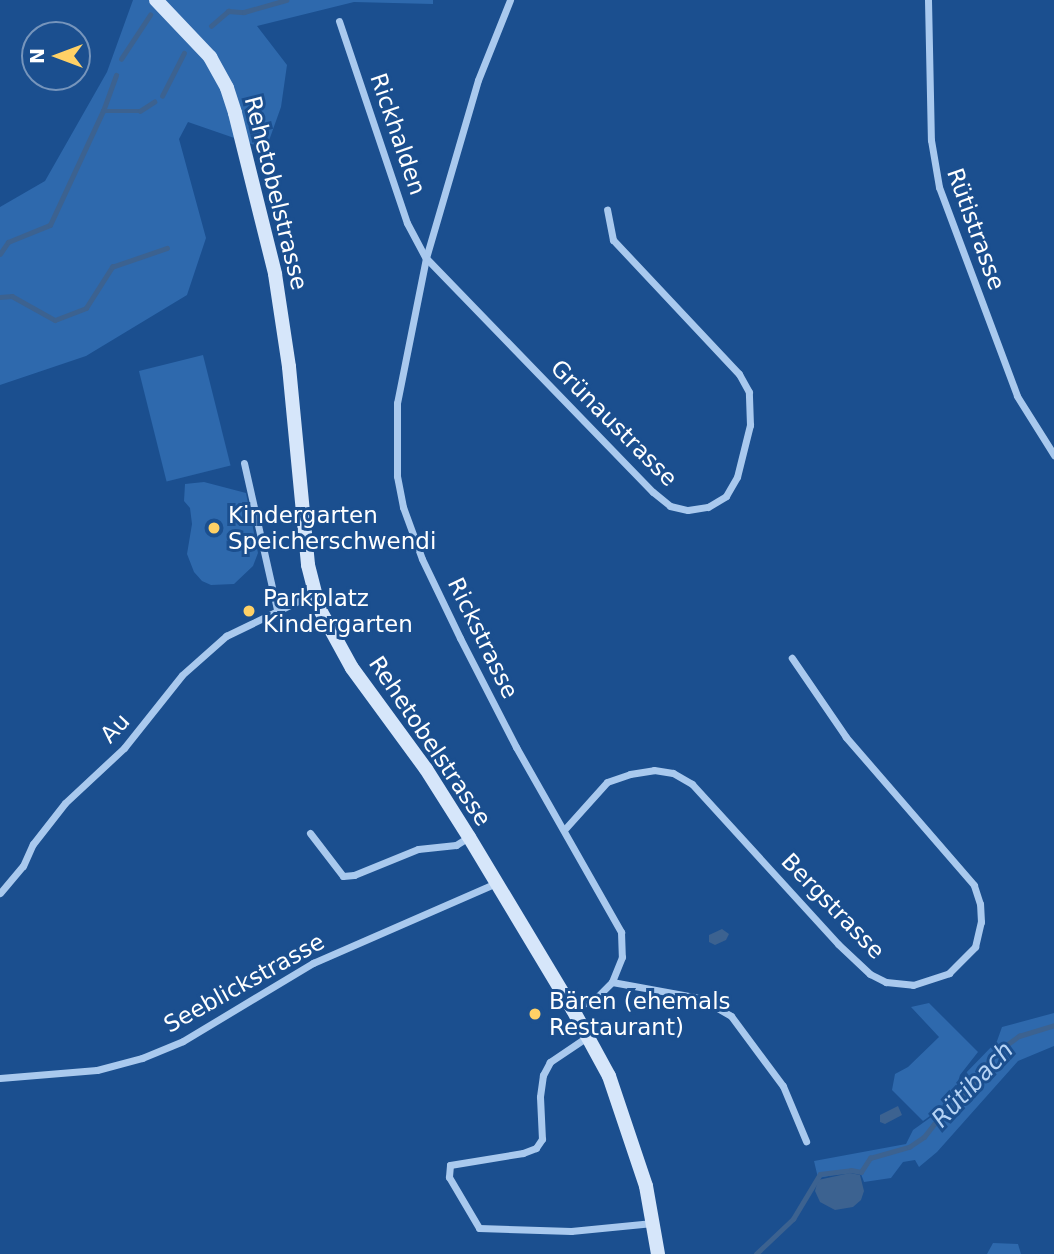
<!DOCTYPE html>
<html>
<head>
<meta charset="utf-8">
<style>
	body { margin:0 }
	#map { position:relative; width:1054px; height:1254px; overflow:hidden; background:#1b4f8f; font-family:"DejaVu Sans",sans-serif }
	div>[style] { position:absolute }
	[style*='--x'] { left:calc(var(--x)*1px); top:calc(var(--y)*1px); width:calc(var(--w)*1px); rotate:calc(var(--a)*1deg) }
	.green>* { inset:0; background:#2e69ad; transform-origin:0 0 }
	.water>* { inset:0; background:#3c6290 }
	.stream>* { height:4.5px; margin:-2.25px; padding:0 2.25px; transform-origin:2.25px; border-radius:2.25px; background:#3c6290 }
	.street>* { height:7px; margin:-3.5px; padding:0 3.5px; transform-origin:3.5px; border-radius:3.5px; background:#a9c9ee }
	.secondary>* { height:14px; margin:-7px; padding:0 7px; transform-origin:7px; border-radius:7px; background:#d6e6fa }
	.dots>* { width:19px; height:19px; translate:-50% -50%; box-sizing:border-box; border:4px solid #1b4f8f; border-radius:50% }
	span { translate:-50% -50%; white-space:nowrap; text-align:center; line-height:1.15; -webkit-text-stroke:6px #1b4f8f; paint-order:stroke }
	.street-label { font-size:23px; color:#fff }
	.poi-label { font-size:23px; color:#fff }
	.left { translate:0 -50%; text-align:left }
	.water-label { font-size:24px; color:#b5d3f5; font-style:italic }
	.north { position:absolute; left:21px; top:21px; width:70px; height:70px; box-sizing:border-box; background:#1b4f8f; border:2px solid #7695bc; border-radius:50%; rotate:270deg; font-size:19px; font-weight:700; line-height:28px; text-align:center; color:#fff }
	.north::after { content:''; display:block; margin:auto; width:24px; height:32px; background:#ffd166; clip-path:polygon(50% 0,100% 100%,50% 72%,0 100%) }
</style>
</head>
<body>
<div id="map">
	<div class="green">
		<div style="clip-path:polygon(133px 0,433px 0,433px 4px,354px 2px,257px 26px,287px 65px,281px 107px,266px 149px,188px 122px,179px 139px,206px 238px,187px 295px,86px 356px,0 385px,0 207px,45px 181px,107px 72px)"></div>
		<div style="left:203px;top:355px;width:114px;height:66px;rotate:76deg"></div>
		<div style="clip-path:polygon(204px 482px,246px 493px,258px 553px,253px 566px,234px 584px,211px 585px,202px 581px,194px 572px,187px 554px,192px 524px,190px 508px,184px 501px,185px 484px)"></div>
		<div style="clip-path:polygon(929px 1003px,978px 1052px,960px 1075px,953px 1099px,923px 1121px,892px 1090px,895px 1074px,908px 1067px,939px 1037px,911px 1007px)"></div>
		<div style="clip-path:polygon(1054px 1013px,1054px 1046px,1018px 1061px,937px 1152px,919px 1167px,915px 1160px,903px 1162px,891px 1178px,864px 1182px,861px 1174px,850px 1172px,818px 1178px,814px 1161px,906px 1144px,913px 1130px,955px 1100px,962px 1077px,997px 1041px,1002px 1027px)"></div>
		<div style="clip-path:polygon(993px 1243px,1018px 1244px,1021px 1254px,987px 1254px)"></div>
	</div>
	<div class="water">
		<div style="clip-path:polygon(722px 929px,729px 934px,726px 940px,715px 945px,709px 942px,709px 935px)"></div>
		<div style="clip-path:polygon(898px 1106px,902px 1115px,885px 1124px,880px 1122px,880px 1115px)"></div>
		<div style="clip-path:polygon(850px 1173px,860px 1175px,864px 1191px,861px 1200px,853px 1207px,835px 1210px,820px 1202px,815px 1191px,818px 1180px)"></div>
	</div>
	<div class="stream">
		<div style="--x:211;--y:26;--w:23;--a:-41"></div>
		<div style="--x:228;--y:11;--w:16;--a:4"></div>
		<div style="--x:244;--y:12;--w:44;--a:-15.9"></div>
		<div style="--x:121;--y:59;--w:53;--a:-56.6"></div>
		<div style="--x:162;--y:96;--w:48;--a:-62.9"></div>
		<div style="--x:103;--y:111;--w:38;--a:-70"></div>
		<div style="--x:0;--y:254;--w:14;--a:-56"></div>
		<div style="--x:8;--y:242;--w:45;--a:-22"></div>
		<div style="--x:50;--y:225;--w:126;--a:-65.1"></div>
		<div style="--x:103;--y:111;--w:37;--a:0"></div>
		<div style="--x:140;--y:111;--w:17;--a:-33"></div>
		<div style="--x:0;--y:297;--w:12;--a:-5"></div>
		<div style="--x:12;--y:296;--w:49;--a:29.2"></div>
		<div style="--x:55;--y:320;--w:33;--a:-21"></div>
		<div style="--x:86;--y:308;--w:49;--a:-57.6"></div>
		<div style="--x:112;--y:267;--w:58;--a:-19.1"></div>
		<div style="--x:756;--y:1254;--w:51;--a:-43.4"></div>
		<div style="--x:793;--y:1219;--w:52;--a:-59"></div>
		<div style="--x:820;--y:1174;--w:31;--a:-7"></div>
		<div style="--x:851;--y:1170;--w:10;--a:11"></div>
		<div style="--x:861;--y:1172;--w:17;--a:-57"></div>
		<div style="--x:870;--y:1158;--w:41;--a:-15.8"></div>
		<div style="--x:909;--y:1147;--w:18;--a:-34"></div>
		<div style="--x:924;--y:1137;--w:16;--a:-52"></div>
		<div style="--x:934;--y:1124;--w:33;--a:-41"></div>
		<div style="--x:959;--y:1102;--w:59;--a:-53.9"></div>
		<div style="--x:994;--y:1054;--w:31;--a:-36"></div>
		<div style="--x:1019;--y:1036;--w:37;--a:-17"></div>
	</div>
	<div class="street">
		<div style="--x:510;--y:0;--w:86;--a:111.8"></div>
		<div style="--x:478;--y:80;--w:185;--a:106.3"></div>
		<div style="--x:426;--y:258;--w:148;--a:101.3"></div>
		<div style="--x:397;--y:403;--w:73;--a:90"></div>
		<div style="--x:397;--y:476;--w:32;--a:79"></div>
		<div style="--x:403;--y:507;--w:55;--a:69.9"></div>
		<div style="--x:422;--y:559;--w:88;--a:64.3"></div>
		<div style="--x:460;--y:638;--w:123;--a:62.8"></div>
		<div style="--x:516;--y:747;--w:213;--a:60.4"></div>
		<div style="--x:621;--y:932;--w:25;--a:88"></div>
		<div style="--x:622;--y:957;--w:27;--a:112"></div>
		<div style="--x:612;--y:982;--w:20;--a:135"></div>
		<div style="--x:598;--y:996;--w:29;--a:151"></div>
		<div style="--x:928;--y:0;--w:140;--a:88.8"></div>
		<div style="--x:931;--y:140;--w:48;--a:80.3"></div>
		<div style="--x:939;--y:187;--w:223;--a:69.5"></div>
		<div style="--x:1017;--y:396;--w:70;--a:57.9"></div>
		<div style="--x:339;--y:21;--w:213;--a:71.4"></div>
		<div style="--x:407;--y:223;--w:40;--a:62"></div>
		<div style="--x:426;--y:258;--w:326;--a:45.9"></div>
		<div style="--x:653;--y:492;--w:22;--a:39"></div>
		<div style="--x:670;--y:506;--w:18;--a:13"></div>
		<div style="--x:688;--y:510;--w:20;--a:-9"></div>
		<div style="--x:708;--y:507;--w:21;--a:-31"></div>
		<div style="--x:726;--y:496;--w:22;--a:-60"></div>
		<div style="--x:737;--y:477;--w:54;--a:-76"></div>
		<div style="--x:750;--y:425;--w:33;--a:-92"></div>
		<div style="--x:749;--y:392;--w:21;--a:-119"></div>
		<div style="--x:739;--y:374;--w:184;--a:-133.2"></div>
		<div style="--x:613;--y:240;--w:31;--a:-101"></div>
		<div style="--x:244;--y:463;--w:151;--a:77.3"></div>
		<div style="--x:564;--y:830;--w:64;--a:-48.1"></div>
		<div style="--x:607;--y:782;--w:24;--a:-19"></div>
		<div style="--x:630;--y:774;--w:24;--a:-9"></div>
		<div style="--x:654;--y:770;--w:19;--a:9"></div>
		<div style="--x:673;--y:773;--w:22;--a:30"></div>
		<div style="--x:692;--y:784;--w:217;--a:47.6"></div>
		<div style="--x:838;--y:944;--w:44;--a:43.2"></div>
		<div style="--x:870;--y:974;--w:18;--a:27"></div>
		<div style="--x:886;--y:982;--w:27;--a:6"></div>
		<div style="--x:913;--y:985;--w:38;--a:-18"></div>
		<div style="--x:949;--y:973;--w:37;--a:-45"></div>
		<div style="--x:975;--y:947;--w:26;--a:-77"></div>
		<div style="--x:981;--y:922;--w:18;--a:-93"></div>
		<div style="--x:980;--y:904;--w:20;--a:-108"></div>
		<div style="--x:974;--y:885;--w:196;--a:-130.9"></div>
		<div style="--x:846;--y:737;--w:96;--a:-124.4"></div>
		<div style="--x:310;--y:833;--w:54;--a:52.5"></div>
		<div style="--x:343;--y:876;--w:11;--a:-5"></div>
		<div style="--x:354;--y:875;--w:69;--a:-22.1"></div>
		<div style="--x:418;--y:849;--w:38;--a:-6"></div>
		<div style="--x:456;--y:845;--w:15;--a:-32"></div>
		<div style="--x:0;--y:893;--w:35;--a:-50"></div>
		<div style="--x:23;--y:866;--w:24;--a:-66"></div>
		<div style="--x:33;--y:844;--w:52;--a:-52"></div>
		<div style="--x:65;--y:803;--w:81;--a:-43"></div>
		<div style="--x:124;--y:748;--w:93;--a:-51.5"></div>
		<div style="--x:182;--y:675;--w:59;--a:-41.6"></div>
		<div style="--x:226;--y:636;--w:99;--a:-25.8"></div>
		<div style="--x:612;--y:982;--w:89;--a:10.3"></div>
		<div style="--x:700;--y:998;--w:36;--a:30"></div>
		<div style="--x:731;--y:1016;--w:87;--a:53.4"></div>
		<div style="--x:783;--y:1086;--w:60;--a:67.3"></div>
		<div style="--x:587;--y:1037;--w:45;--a:146"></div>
		<div style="--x:550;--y:1062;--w:15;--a:118"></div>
		<div style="--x:543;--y:1075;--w:22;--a:98"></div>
		<div style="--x:540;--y:1097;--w:42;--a:87.3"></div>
		<div style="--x:542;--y:1139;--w:11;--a:124"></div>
		<div style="--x:536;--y:1148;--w:14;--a:159"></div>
		<div style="--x:523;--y:1153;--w:74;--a:170.7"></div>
		<div style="--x:450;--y:1165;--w:12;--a:95"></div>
		<div style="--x:449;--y:1177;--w:59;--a:59.5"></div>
		<div style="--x:479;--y:1228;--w:92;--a:1.9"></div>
		<div style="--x:571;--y:1231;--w:82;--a:-5.6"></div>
		<div style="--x:0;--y:1078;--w:97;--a:-4.7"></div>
		<div style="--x:97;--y:1070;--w:47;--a:-14.9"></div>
		<div style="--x:142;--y:1058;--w:44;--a:-22.5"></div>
		<div style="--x:183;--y:1041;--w:152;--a:-31"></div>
		<div style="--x:313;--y:963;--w:200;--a:-23.6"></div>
	</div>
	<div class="secondary">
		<div style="--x:156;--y:0;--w:79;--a:46.5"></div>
		<div style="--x:210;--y:57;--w:35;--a:61"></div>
		<div style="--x:227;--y:88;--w:26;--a:72"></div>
		<div style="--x:235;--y:113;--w:166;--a:76"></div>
		<div style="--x:275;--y:274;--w:94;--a:81.4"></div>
		<div style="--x:289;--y:367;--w:199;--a:84.5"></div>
		<div style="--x:308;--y:565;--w:44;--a:75.7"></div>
		<div style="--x:319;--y:608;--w:68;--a:61.2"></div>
		<div style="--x:352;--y:668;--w:125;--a:53.8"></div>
		<div style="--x:426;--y:769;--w:80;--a:57.7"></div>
		<div style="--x:469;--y:837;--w:202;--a:59"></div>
		<div style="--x:573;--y:1010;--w:75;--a:61.4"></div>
		<div style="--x:609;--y:1076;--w:116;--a:71.4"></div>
		<div style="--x:646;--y:1186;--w:69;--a:80"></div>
	</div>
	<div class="dots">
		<div style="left:214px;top:528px;background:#ffd166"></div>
		<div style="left:249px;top:611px;background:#ffd166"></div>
		<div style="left:535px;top:1014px;background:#ffd166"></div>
	</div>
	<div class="street-label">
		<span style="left:398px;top:134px;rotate:71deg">Rickhalden</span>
		<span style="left:276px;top:193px;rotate:76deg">Rehetobelstrasse</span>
		<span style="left:976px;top:229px;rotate:70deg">Rütistrasse</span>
		<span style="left:614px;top:423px;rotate:45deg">Grünaustrasse</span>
		<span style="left:483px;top:638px;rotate:64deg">Rickstrasse</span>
		<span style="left:115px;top:728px;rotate:-47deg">Au</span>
		<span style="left:430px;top:741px;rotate:56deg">Rehetobelstrasse</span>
		<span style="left:833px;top:906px;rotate:46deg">Bergstrasse</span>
		<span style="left:244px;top:983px;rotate:-29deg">Seeblickstrasse</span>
	</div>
	<div class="poi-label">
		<span class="left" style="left:228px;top:528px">Kindergarten<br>Speicherschwendi</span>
		<span class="left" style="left:263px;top:611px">Parkplatz<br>Kindergarten</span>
		<span class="left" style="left:549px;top:1014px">Bären (ehemals<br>Restaurant)</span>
	</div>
	<div class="water-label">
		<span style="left:973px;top:1085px;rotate:-47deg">Rütibach</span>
	</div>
	<div class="north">N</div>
</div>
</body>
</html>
